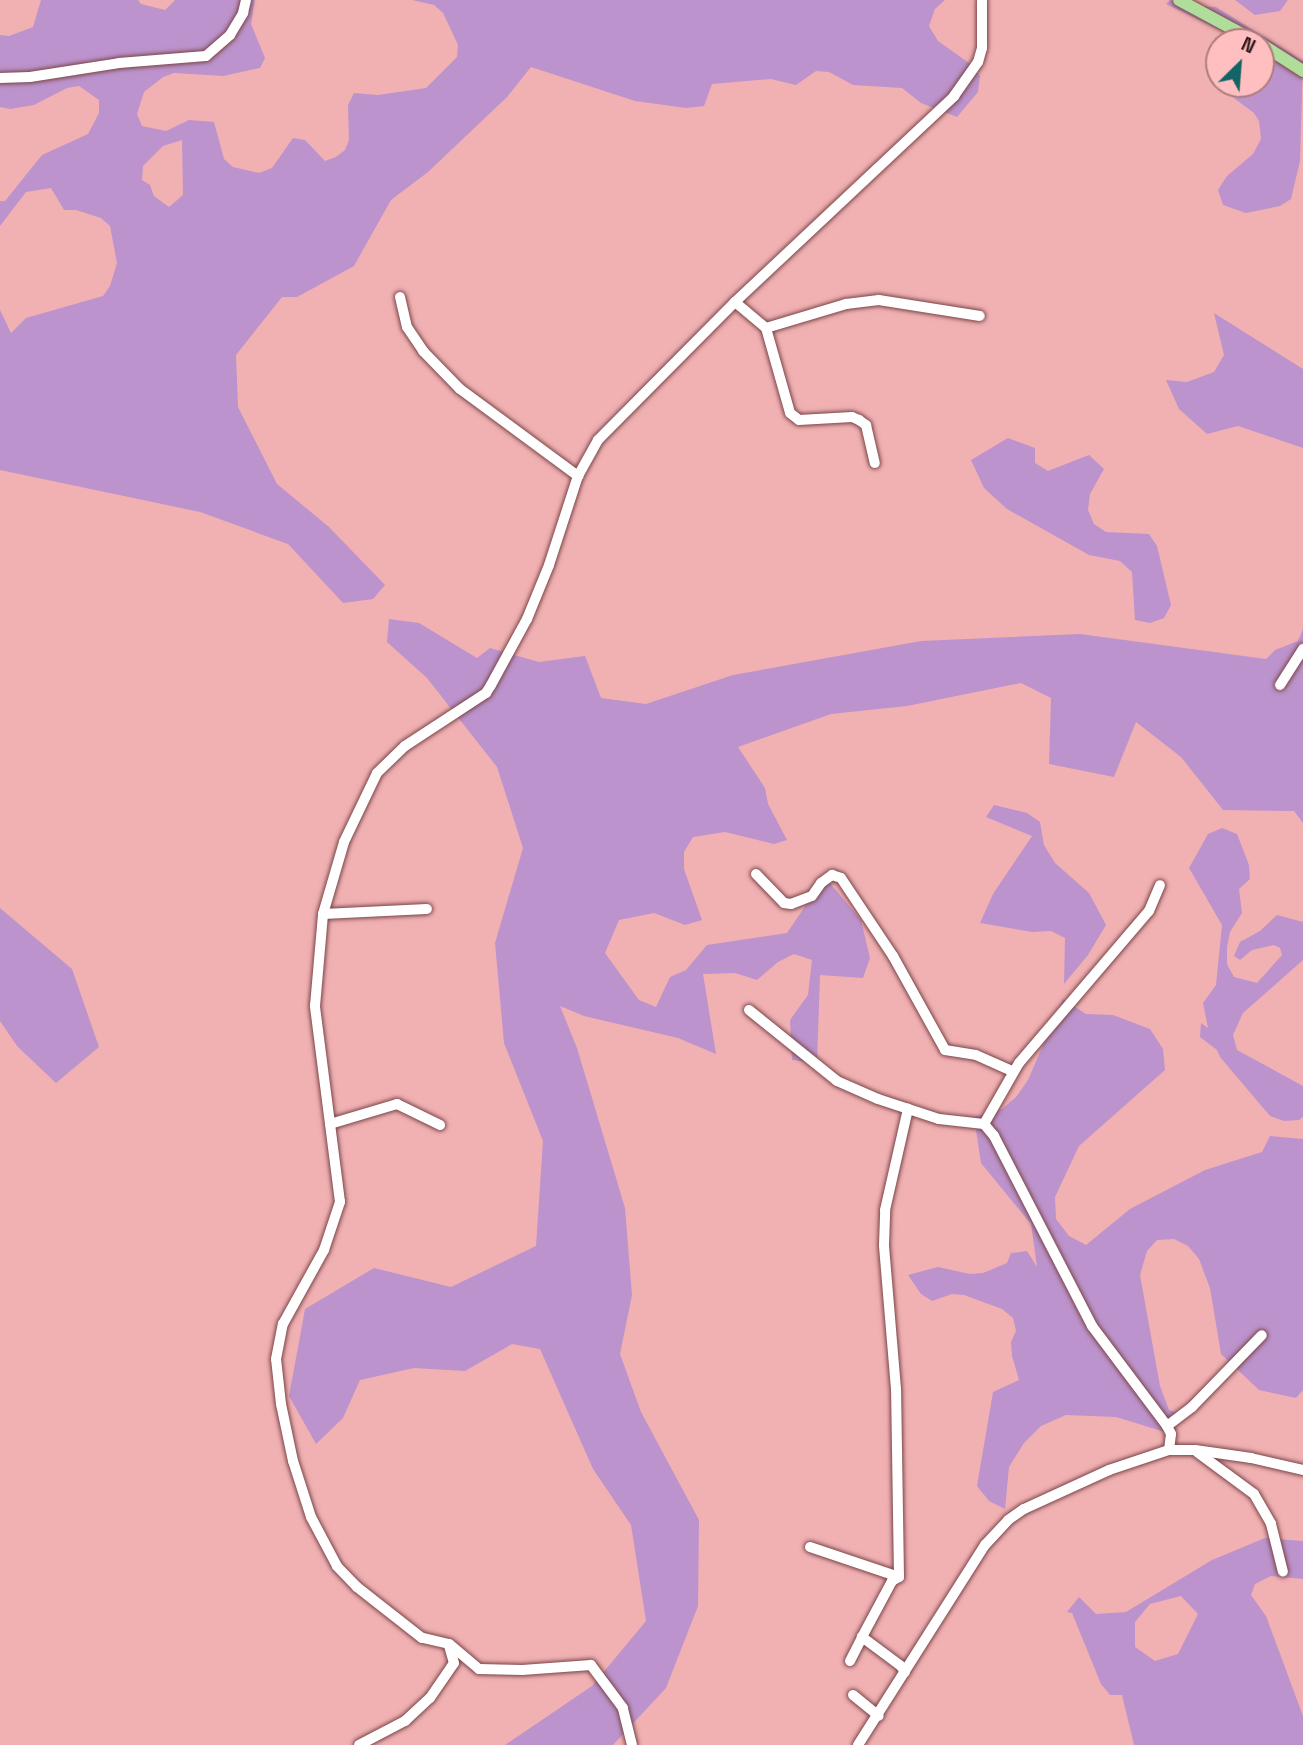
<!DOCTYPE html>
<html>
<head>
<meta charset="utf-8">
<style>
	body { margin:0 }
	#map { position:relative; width:1303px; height:1745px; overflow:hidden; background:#f1b1b3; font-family:"Space Grotesk",sans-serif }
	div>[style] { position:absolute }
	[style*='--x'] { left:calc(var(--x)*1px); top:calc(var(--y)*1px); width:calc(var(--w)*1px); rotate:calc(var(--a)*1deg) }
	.green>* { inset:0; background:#bc93cc }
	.roads { filter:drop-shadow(0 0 2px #7b4548) drop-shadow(0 0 2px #7b4548) }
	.minor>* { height:10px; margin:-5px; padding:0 5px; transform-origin:5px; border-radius:5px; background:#fff }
	.major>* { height:12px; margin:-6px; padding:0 6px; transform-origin:6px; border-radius:6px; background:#b1dd9b }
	span { translate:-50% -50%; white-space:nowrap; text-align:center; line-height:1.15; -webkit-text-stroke:5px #ffbec0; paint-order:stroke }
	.north { position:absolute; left:1205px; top:28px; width:70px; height:70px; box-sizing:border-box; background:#ffbec0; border:2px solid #ad7d7e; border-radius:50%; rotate:25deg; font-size:19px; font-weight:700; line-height:28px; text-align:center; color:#321b1c }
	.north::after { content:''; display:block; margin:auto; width:24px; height:32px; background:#156465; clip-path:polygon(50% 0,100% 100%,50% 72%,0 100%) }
</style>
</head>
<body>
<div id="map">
	<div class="green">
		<div style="clip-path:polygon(evenodd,41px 0,138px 0,141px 4px,165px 10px,175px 0,255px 0,251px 24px,265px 58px,260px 68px,223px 76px,174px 73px,163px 77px,144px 92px,137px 114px,142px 126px,166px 131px,189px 120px,214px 122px,224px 159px,233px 167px,259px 173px,272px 168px,293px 138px,305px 140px,325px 161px,336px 157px,345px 150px,349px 140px,348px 105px,354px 93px,378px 95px,426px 88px,457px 57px,458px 45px,443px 13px,434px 5px,412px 0,945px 0,935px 9px,929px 26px,938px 41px,969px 63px,980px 76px,978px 92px,957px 117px,921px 103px,902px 88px,853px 85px,829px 72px,816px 71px,796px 85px,771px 79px,712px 84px,704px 106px,686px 108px,635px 101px,531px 67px,507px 97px,428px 172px,391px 200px,354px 266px,297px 297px,282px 297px,236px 355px,238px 407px,277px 484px,329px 527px,385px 585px,373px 599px,343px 603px,288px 544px,200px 512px,0 470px,0 310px,11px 333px,26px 318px,103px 296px,110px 286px,117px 263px,110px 226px,101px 218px,76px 210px,64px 210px,51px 188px,26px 192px,0 226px,0 201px,5px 201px,42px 155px,88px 134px,99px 113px,99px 100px,79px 86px,67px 88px,34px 105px,10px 109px,0 107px,0 35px,9px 36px,33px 27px,41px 0,182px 140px,183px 195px,169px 207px,154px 196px,150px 185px,142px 180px,143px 166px,163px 146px,182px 140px)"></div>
		<div style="clip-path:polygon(1170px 0,1192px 6px,1216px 7px,1303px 61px,1300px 161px,1291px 199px,1280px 206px,1246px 213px,1223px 205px,1218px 190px,1227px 176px,1253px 154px,1261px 139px,1259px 121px,1254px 113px,1227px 93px,1250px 94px,1260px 88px,1271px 67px,1261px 50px,1166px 4px)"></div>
		<div style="clip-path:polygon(1235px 0,1288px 0,1280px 11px,1255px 15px)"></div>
		<div style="clip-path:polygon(1214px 313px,1303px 369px,1303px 448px,1238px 426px,1207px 434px,1179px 409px,1166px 380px,1187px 382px,1214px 372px,1224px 355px)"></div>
		<div style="clip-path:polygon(1008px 438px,1035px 448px,1035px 463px,1048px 471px,1089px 455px,1104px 469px,1090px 494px,1088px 510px,1094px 524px,1106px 532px,1149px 534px,1157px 546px,1171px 605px,1164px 618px,1150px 623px,1135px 620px,1132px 572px,1120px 561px,1089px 555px,1007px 509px,984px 488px,971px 460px)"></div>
		<div style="clip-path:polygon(389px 619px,419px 623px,477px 658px,490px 648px,539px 662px,585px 656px,601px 698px,646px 704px,733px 675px,921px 641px,1080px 634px,1266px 659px,1275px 650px,1298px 641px,1303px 629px,1303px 823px,1294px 811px,1223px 810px,1181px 757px,1136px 722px,1114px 777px,1049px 764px,1051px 698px,1021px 683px,907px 706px,831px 714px,738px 747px,765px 788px,768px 804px,787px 840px,774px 844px,725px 832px,693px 837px,684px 852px,684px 869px,702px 920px,685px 925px,654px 913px,619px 920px,605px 953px,639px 1000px,656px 1007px,670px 977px,686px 970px,707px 945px,787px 933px,821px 883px,823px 875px,861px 920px,870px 958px,863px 978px,820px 975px,817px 1063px,792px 1060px,790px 1020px,808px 995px,812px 960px,794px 954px,778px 962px,757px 980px,735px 973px,703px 974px,716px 1054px,678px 1038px,584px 1016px,560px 1006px,577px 1048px,625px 1208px,632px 1295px,620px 1354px,641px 1412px,699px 1520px,698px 1606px,666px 1688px,613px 1745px,505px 1745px,592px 1686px,646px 1621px,631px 1525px,593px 1469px,540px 1349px,512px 1344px,465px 1371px,414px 1368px,360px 1380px,343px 1418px,316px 1444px,289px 1396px,305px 1309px,374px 1268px,451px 1287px,536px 1246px,543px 1141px,504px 1043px,495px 943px,523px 848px,497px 767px,427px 678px,387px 642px)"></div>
		<div style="clip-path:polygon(994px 805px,1027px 813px,1040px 822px,1044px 845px,1055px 863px,1089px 893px,1106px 925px,1088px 955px,1064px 984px,1065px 938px,1051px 931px,1032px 932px,980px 923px,993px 894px,1032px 836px,986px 817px)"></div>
		<div style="clip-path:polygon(1222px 828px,1237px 834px,1249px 865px,1250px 879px,1239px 889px,1242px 913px,1230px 932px,1227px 947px,1227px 964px,1234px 977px,1257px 983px,1282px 955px,1280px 948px,1274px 945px,1252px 950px,1240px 960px,1234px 956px,1240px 942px,1260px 931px,1277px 915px,1303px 922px,1303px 960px,1243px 1013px,1233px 1035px,1237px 1050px,1303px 1086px,1303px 1117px,1299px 1120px,1284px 1121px,1270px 1116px,1220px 1057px,1217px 1050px,1200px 1037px,1201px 1023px,1208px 1028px,1203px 1003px,1216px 985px,1222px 925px,1189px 868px,1208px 834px)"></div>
		<div style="clip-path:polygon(0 908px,72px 969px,99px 1047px,56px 1083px,17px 1046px,0 1021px)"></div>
		<div style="clip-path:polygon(1063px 999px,1086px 1014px,1113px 1015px,1150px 1029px,1163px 1049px,1165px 1070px,1079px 1146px,1055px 1197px,1056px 1219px,1069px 1236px,1086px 1245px,1130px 1209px,1205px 1170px,1262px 1152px,1270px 1136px,1303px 1139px,1303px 1390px,1296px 1398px,1259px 1390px,1221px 1354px,1210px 1288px,1199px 1259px,1188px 1246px,1174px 1239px,1157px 1240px,1147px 1251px,1140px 1275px,1160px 1386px,1169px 1410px,1181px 1414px,1165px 1432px,1116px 1417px,1066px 1415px,1041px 1426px,1024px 1443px,1009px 1467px,1005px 1509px,989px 1501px,977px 1486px,993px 1392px,1019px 1380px,1012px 1356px,1011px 1342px,1016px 1331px,1013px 1318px,1002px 1309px,964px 1295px,952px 1294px,932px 1301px,921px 1294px,908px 1275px,938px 1267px,970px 1274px,983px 1273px,1007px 1263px,1011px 1253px,1027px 1251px,1037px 1267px,1031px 1224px,981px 1163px,974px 1117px,1002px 1109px,1016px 1097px,1028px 1080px)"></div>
		<div style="clip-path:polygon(evenodd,1265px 1538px,1303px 1541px,1303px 1579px,1271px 1576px,1255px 1584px,1251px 1595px,1266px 1616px,1303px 1716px,1303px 1745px,1134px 1745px,1122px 1695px,1110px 1695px,1101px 1684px,1072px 1613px,1067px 1612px,1079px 1597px,1096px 1614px,1126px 1612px,1212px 1560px,1265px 1538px,1181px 1596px,1198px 1614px,1178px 1654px,1155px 1661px,1135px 1647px,1135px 1622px,1150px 1604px,1181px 1596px)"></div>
	</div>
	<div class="roads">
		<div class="minor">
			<div style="--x:0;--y:78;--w:30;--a:-2"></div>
			<div style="--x:30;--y:77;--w:90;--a:-8.9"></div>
			<div style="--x:119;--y:63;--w:87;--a:-4.6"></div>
			<div style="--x:206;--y:56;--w:32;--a:-41"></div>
			<div style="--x:230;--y:35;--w:26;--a:-59"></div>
			<div style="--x:243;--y:13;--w:13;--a:-77"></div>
			<div style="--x:400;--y:297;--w:31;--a:77"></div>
			<div style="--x:407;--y:327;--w:29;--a:56"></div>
			<div style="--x:423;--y:351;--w:53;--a:45.8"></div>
			<div style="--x:460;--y:389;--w:147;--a:36.4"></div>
			<div style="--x:735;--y:302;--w:40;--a:40"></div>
			<div style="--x:766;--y:328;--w:88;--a:74.2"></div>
			<div style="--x:790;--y:413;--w:11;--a:38"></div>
			<div style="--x:799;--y:420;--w:53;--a:-3.2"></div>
			<div style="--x:852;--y:417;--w:8;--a:23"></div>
			<div style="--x:859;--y:420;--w:9;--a:36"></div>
			<div style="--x:866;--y:425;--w:39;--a:77"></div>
			<div style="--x:766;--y:328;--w:84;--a:-16.7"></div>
			<div style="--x:846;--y:304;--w:33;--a:-7"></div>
			<div style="--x:879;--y:300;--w:102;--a:9"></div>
			<div style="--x:1280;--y:685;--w:43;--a:-57.4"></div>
			<div style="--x:756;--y:874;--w:40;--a:46"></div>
			<div style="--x:784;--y:903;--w:7;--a:8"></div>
			<div style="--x:791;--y:904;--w:22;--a:-21"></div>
			<div style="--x:812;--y:896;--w:16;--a:-55"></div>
			<div style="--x:821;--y:883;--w:14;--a:-36"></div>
			<div style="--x:832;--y:875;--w:9;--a:18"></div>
			<div style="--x:841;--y:878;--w:94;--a:56.3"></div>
			<div style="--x:893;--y:956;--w:107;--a:61"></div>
			<div style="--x:945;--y:1050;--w:31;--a:9"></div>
			<div style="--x:976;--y:1055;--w:39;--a:24"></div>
			<div style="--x:323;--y:914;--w:104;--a:-2.8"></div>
			<div style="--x:749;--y:1010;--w:113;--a:38.9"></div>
			<div style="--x:837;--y:1081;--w:45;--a:23.7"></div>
			<div style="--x:878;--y:1099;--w:64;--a:18.2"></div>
			<div style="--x:939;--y:1119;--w:45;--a:6.3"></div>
			<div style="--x:984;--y:1124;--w:70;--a:-60.2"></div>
			<div style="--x:1019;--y:1063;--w:200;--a:-49.5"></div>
			<div style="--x:1149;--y:911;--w:28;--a:-67"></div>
			<div style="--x:330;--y:1124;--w:70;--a:-16.6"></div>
			<div style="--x:397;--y:1104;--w:48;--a:26"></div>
			<div style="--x:984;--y:1124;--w:16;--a:50"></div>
			<div style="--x:994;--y:1136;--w:214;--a:62.7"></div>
			<div style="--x:1092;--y:1326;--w:125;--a:53.1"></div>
			<div style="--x:1167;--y:1426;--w:9;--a:63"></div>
			<div style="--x:1171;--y:1434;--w:16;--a:97"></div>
			<div style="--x:1167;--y:1426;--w:31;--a:-37"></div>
			<div style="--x:1192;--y:1407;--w:100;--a:-45.8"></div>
			<div style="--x:1197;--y:1452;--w:71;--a:36.4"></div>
			<div style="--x:1254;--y:1494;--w:34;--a:60"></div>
			<div style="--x:1271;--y:1524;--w:49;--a:76"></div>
			<div style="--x:810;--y:1547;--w:94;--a:18.6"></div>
			<div style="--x:850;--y:1661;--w:27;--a:-63"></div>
			<div style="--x:905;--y:1672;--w:7;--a:-124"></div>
			<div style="--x:901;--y:1666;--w:49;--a:-143.4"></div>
			<div style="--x:862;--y:1637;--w:64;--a:-61.8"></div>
			<div style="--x:892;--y:1581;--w:8;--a:-30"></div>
			<div style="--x:899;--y:1577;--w:188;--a:-90.9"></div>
			<div style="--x:896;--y:1389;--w:144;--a:-94.8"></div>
			<div style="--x:884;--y:1245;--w:35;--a:-88"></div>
			<div style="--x:885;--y:1210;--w:104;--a:-77.2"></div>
			<div style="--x:853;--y:1695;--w:33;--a:39"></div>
			<div style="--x:359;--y:1745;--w:52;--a:-27.6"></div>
			<div style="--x:405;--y:1721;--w:34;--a:-43"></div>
			<div style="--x:430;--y:1698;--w:42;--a:-55.6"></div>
			<div style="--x:454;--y:1663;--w:19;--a:-106"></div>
			<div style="--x:632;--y:1745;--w:38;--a:-104"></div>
			<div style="--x:623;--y:1708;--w:54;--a:-126.7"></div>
			<div style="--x:591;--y:1665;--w:69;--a:175.9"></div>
			<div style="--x:522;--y:1670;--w:43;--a:-178.7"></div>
			<div style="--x:479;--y:1669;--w:39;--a:-140"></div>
			<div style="--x:449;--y:1644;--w:28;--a:-167"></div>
			<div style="--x:422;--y:1638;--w:83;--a:-141.9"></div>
			<div style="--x:357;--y:1587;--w:29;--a:-134"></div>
			<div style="--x:337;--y:1566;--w:55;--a:-118"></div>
			<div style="--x:311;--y:1517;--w:59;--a:-107.8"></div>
			<div style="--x:293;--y:1461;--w:58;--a:-101.9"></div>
			<div style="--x:281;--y:1404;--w:45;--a:-96.3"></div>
			<div style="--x:276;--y:1359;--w:36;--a:-79"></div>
			<div style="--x:283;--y:1324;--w:85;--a:-61"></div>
			<div style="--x:324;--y:1250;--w:51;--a:-71.6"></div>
			<div style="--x:340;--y:1202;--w:198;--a:-97.3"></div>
			<div style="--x:315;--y:1006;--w:92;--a:-85"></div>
			<div style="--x:323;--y:914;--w:75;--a:-73.7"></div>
			<div style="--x:344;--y:842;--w:76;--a:-64.4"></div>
			<div style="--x:377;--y:773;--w:39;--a:-44"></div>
			<div style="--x:405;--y:746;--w:97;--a:-33.2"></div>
			<div style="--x:486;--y:693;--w:9;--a:-58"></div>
			<div style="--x:491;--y:685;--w:75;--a:-61.4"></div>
			<div style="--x:527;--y:619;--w:58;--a:-67.8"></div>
			<div style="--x:549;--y:565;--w:94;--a:-72"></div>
			<div style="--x:578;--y:476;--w:41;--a:-60.9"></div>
			<div style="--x:598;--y:440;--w:194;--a:-45.2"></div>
			<div style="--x:735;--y:302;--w:301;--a:-43.2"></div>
			<div style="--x:954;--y:96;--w:42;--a:-54.8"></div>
			<div style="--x:978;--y:62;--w:15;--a:-74"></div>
			<div style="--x:982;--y:48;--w:48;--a:-90"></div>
			<div style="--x:858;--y:1745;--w:237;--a:-57.6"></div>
			<div style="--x:985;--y:1545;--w:34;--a:-47"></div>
			<div style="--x:1008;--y:1520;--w:19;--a:-35"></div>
			<div style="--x:1024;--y:1509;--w:94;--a:-24.6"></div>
			<div style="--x:1109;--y:1470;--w:63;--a:-18.4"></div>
			<div style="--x:1169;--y:1450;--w:26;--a:0"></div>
			<div style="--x:1195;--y:1450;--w:57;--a:8.1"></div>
			<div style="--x:1251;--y:1458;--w:53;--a:13"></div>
		</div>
		<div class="major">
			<div style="--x:1179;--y:0;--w:89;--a:28.3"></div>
			<div style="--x:1261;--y:44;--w:50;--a:32.7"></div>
		</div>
	</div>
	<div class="north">N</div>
</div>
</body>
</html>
